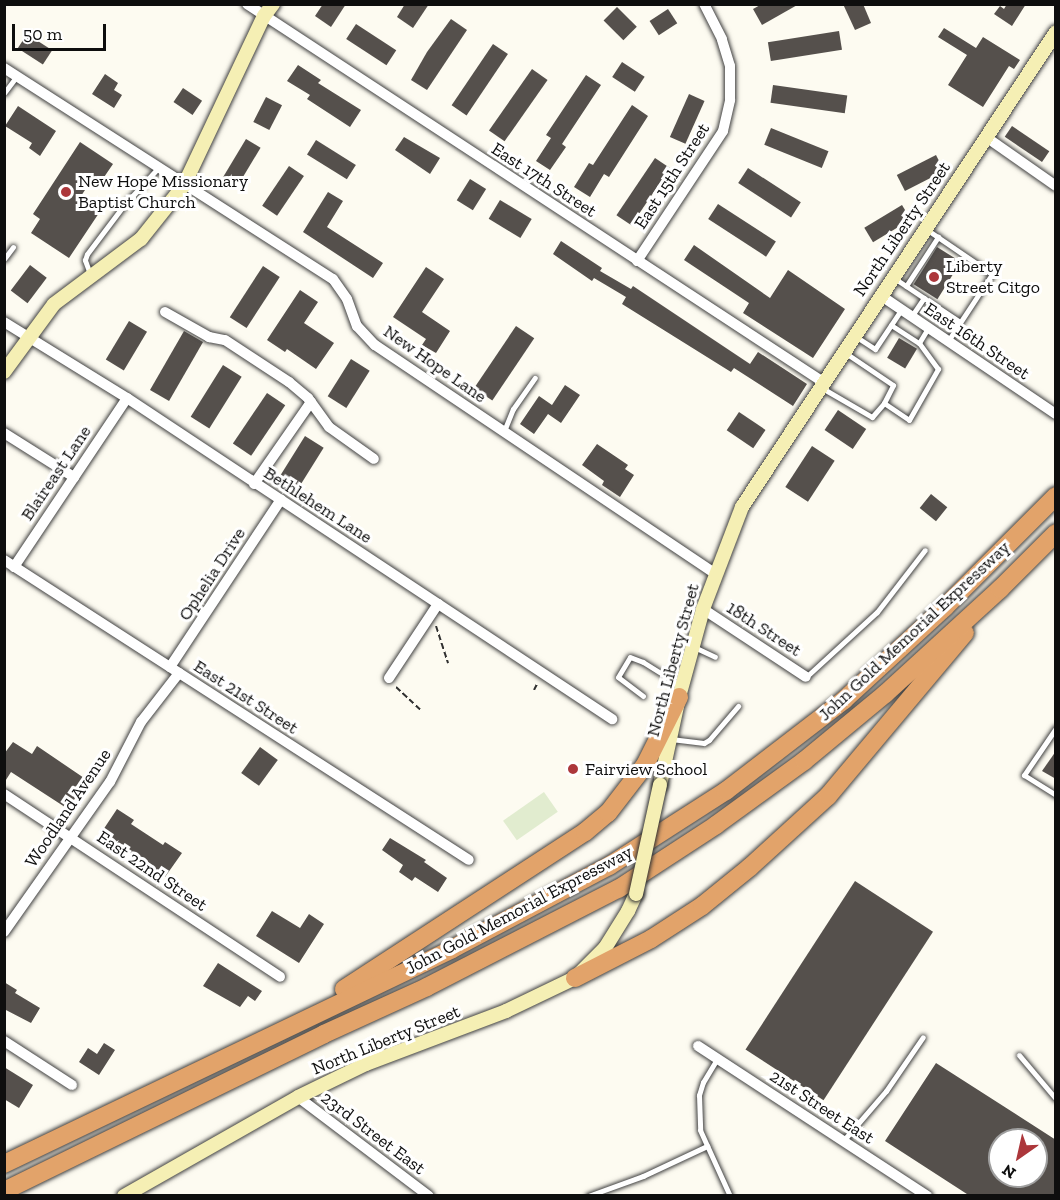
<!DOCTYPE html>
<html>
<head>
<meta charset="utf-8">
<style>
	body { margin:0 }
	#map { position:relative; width:1060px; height:1200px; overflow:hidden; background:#fdfbf1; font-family:"Zilla Slab",serif }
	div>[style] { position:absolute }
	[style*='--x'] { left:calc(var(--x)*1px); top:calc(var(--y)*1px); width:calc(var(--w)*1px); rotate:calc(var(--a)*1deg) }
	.pitch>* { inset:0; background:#e1eccf; transform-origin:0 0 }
	.building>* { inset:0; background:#55504c; transform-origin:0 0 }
	.path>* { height:2px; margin-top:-1px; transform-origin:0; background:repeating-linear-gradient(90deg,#303030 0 6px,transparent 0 9px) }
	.roads { filter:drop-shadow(0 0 2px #414141) drop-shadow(0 0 2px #414141) }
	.lane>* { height:5px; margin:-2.5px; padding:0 2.5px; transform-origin:2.5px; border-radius:2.5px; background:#fff }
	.street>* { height:10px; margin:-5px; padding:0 5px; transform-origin:5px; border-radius:5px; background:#fff }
	.secondary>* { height:14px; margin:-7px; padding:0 7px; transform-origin:7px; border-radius:7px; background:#f5efb4 }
	.highway>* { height:18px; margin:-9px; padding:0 9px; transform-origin:9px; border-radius:9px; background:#e2a36a }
	.bridges { filter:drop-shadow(0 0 2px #303030) drop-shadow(0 0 2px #303030) }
	.secondary-bridge>* { height:14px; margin:-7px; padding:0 7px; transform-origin:7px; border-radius:7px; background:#f5efb4 }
	.dots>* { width:16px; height:16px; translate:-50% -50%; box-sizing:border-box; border:3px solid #fff; border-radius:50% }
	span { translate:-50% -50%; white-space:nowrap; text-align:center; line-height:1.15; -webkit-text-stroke:6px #fff; paint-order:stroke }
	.street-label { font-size:18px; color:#0e0e0e }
	.poi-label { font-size:18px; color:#0e0e0e }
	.left { translate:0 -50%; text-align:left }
	.frame { position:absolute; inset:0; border:6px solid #0e0e0e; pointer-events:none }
	.north { position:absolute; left:988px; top:1128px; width:60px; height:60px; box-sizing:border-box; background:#fff; border:2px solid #9f9f9f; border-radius:50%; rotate:214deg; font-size:16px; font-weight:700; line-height:24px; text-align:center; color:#0e0e0e }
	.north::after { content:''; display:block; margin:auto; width:21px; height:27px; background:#ac373b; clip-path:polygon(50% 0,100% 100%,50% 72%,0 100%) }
	.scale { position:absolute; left:12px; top:24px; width:94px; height:27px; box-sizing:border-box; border:3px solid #0e0e0e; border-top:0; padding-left:8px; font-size:18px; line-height:21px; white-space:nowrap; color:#0e0e0e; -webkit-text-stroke:4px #fff; paint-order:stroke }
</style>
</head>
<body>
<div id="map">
	<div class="pitch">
		<div style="left:544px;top:792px;width:24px;height:50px;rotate:55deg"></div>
	</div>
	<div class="building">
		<div style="clip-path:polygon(323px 4px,346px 4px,331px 27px,315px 16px)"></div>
		<div style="clip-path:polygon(405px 4px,429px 4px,413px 28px,397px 17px)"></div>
		<div style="clip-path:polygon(762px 4px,799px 4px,762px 25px,753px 9px)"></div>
		<div style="clip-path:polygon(843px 4px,863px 4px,871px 23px,855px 30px)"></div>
		<div style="clip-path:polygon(1007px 4px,1026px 4px,1012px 26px,994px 14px,1000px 6px,1004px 9px)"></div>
		<div style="left:617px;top:7px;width:28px;height:19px;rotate:45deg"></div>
		<div style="left:668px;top:9px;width:17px;height:22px;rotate:57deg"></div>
		<div style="clip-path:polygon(451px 19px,467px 30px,427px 90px,411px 80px,427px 52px)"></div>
		<div style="left:356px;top:24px;width:48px;height:18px;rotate:33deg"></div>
		<div style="clip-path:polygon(944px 28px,976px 48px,983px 37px,1020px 60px,1014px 69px,1009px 66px,983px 107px,948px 85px,967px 55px,938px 37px)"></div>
		<div style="left:839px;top:31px;width:19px;height:72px;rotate:81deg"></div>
		<div style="left:27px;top:34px;width:30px;height:17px;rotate:33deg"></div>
		<div style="left:493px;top:44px;width:18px;height:74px;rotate:34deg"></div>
		<div style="left:622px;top:62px;width:27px;height:18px;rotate:33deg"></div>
		<div style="clip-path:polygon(298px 65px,321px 80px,318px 83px,361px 110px,350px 127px,307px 99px,310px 95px,287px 81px)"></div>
		<div style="left:532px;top:69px;width:19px;height:75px;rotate:35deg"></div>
		<div style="clip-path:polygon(105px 74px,118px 83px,114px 90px,122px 95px,114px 108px,92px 94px)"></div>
		<div style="clip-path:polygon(586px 75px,601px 85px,562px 144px,566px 147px,550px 170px,536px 161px,551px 138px,546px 135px)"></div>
		<div style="left:773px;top:85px;width:75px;height:18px;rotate:8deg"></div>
		<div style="left:183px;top:88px;width:23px;height:17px;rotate:34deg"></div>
		<div style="left:689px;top:94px;width:17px;height:47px;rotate:24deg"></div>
		<div style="left:266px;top:97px;width:18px;height:28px;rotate:27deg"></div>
		<div style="clip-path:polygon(632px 105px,648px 116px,609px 177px,604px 174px,590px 197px,574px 187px,589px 163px,593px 165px)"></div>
		<div style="clip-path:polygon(18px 106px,56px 131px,40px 156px,29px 148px,32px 143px,5px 126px)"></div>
		<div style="left:1012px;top:126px;width:45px;height:13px;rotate:34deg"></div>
		<div style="left:771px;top:128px;width:62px;height:18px;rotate:22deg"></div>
		<div style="clip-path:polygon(404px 137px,440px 158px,430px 174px,395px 150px)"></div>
		<div style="left:246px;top:139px;width:17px;height:47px;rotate:31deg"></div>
		<div style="left:316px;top:140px;width:47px;height:17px;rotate:32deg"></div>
		<div style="clip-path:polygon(80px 142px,113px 164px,100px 183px,93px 178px,81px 196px,101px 210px,69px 258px,31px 233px,40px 219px,33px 214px)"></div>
		<div style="left:936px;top:155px;width:18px;height:44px;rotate:63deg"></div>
		<div style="left:655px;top:158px;width:18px;height:69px;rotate:34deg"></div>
		<div style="left:289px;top:166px;width:18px;height:48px;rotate:34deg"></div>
		<div style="left:748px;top:168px;width:63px;height:18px;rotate:33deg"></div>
		<div style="left:470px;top:179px;width:19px;height:25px;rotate:32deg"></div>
		<div style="clip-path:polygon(328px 192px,343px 201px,327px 227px,383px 263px,373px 278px,303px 232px)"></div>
		<div style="left:500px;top:200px;width:37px;height:22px;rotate:31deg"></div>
		<div style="left:718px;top:204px;width:69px;height:18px;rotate:33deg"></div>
		<div style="left:902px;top:205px;width:17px;height:44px;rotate:59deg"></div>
		<div style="clip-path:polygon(561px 241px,602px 268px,600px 271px,631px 289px,633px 286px,750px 364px,758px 352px,807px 384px,793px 406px,734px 368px,731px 372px,622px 304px,626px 297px,594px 278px,592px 281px,553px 254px)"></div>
		<div style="clip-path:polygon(694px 245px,770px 298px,788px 270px,845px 309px,813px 358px,743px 313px,749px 303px,684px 260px)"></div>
		<div style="left:937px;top:247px;width:28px;height:44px;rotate:32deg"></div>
		<div style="left:30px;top:265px;width:21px;height:32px;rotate:37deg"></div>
		<div style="left:263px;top:266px;width:20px;height:61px;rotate:33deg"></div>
		<div style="clip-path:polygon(426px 267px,444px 279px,422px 312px,450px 331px,436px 353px,422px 345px,426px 339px,393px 317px)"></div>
		<div style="clip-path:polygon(300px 290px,318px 302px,304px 323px,334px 343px,316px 369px,287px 349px,285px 352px,267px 340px)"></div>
		<div style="left:129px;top:321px;width:21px;height:45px;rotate:31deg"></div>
		<div style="left:516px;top:326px;width:22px;height:75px;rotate:34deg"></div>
		<div style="left:184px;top:331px;width:22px;height:68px;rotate:30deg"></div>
		<div style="left:899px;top:338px;width:21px;height:23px;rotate:31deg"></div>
		<div style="left:351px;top:359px;width:22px;height:44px;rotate:32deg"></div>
		<div style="left:223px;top:365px;width:22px;height:61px;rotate:32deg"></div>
		<div style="clip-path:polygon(565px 385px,580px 395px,561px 423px,548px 414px,534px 434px,520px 424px,539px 396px,552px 405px)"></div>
		<div style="left:267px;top:393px;width:22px;height:61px;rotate:34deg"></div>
		<div style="left:838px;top:410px;width:34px;height:24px;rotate:34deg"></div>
		<div style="left:739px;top:412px;width:32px;height:22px;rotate:34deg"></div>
		<div style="left:305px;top:436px;width:22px;height:46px;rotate:32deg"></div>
		<div style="clip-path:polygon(597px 444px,628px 465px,625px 469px,634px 475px,620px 497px,602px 485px,604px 481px,582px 465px)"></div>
		<div style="left:812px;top:446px;width:27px;height:49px;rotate:33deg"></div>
		<div style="left:931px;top:494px;width:21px;height:18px;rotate:39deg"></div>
		<div style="clip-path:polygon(13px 742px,32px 754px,37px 746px,87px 780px,68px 809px,11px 772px,4px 783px,4px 754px)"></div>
		<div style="left:260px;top:747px;width:22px;height:32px;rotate:36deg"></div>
		<div style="clip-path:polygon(1056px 751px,1056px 779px,1042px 771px)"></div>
		<div style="clip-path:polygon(117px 809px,134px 820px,131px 824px,163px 845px,165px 842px,182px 853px,165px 877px,101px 833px)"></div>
		<div style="clip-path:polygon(390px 838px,426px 860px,424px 862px,447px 878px,438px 892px,415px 877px,412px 881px,399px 872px,403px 865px,382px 850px)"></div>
		<div style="left:855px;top:881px;width:93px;height:201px;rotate:33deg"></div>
		<div style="clip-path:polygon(272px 911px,300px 928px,309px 914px,324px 924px,299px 963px,256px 936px)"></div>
		<div style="clip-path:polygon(218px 963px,262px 991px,255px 1001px,248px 996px,240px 1007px,203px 986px)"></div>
		<div style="clip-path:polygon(4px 982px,17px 990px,15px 993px,40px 1008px,31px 1023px,4px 1009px)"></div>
		<div style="clip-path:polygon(104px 1043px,115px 1050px,99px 1075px,79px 1062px,88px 1048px,97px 1054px)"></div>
		<div style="clip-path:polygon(evenodd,936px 1063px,1056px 1140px,1056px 1196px,970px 1196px,885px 1141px,936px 1063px,1000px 1140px,1036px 1140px,1036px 1176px,1000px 1176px,1000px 1140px)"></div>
		<div style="clip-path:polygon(4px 1067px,33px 1085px,19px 1108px,4px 1099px)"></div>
	</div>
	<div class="path">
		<div style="--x:436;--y:626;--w:39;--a:72"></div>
		<div style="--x:396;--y:687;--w:33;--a:43"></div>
		<div style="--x:534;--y:690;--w:7;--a:-63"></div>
	</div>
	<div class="roads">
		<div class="lane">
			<div style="--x:4;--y:93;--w:21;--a:-53"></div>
			<div style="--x:926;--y:229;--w:80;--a:34.3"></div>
			<div style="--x:992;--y:274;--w:80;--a:123.3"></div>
			<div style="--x:4;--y:259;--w:15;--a:-53"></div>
			<div style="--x:90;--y:274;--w:15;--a:-110"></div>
			<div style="--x:85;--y:260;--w:6;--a:-72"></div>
			<div style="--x:87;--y:254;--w:61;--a:-52.9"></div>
			<div style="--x:124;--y:205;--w:50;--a:-47.4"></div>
			<div style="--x:894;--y:278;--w:79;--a:33.7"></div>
			<div style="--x:906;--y:286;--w:59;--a:-56.9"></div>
			<div style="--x:911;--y:317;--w:23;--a:-56"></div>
			<div style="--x:891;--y:325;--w:33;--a:33"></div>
			<div style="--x:855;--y:336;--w:24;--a:33"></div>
			<div style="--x:875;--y:349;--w:47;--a:-56.3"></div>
			<div style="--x:822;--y:388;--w:58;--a:30.1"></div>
			<div style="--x:872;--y:417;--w:18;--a:-49"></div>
			<div style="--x:884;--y:403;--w:20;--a:-63"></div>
			<div style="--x:893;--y:385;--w:59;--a:-146"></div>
			<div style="--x:884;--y:403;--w:30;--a:34"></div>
			<div style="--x:909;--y:420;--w:59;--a:-60.4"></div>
			<div style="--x:938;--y:369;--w:32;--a:-126"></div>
			<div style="--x:919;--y:343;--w:17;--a:-59"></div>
			<div style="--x:504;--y:431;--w:24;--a:-68"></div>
			<div style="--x:513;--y:409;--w:38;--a:-55"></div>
			<div style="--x:694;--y:647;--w:23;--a:25"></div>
			<div style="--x:806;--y:677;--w:96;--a:-42.5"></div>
			<div style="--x:877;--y:612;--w:78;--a:-52.3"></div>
			<div style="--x:643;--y:696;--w:31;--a:-143"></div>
			<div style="--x:618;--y:677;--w:23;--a:-59"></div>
			<div style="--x:630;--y:657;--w:14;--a:21"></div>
			<div style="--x:643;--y:662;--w:44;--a:31.9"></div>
			<div style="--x:1056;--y:728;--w:57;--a:124.2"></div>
			<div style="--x:1024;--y:775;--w:38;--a:32"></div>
			<div style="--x:671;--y:739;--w:33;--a:7"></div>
			<div style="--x:704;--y:743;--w:6;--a:-31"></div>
			<div style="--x:709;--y:740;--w:45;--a:-49.5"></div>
			<div style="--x:1019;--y:1055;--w:57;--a:49.9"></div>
			<div style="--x:717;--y:1059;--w:27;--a:121"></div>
			<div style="--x:703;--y:1082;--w:14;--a:107"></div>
			<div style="--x:699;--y:1095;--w:35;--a:88"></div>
			<div style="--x:700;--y:1130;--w:72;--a:65.6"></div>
			<div style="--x:843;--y:1141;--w:66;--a:-49.3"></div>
			<div style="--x:886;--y:1091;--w:65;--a:-55.6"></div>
			<div style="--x:588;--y:1196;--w:59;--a:-20"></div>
			<div style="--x:643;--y:1176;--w:71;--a:-25.1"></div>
		</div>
		<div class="street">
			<div style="--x:247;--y:4;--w:689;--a:33.27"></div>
			<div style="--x:4;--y:68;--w:391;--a:32.7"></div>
			<div style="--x:333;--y:279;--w:24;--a:55"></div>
			<div style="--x:347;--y:299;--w:29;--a:70"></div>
			<div style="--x:357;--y:326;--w:26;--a:47"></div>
			<div style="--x:375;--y:345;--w:411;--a:33.9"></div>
			<div style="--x:986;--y:137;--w:85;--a:35"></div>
			<div style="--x:637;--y:261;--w:156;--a:-56.5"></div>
			<div style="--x:723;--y:131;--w:32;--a:-77"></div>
			<div style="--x:730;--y:100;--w:34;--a:-90"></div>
			<div style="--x:730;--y:66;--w:28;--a:-107"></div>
			<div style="--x:722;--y:39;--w:39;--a:-117"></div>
			<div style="--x:880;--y:295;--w:212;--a:34.1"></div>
			<div style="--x:165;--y:312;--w:51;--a:29.6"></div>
			<div style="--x:209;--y:337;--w:16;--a:11"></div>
			<div style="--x:225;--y:340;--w:77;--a:33.3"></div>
			<div style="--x:289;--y:382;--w:25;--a:40"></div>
			<div style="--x:308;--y:398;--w:36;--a:54"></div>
			<div style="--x:329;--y:427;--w:55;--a:35.4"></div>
			<div style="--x:4;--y:322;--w:145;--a:31.7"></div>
			<div style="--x:127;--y:398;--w:582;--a:33.5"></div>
			<div style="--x:4;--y:433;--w:83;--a:32.2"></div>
			<div style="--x:254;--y:484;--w:100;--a:-55.2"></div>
			<div style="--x:4;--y:560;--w:553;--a:32.83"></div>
			<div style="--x:14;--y:567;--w:203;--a:-56.2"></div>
			<div style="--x:703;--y:609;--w:123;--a:33.4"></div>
			<div style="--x:170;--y:667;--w:201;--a:-56.5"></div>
			<div style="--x:389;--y:678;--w:89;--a:-56.5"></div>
			<div style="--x:4;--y:794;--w:331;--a:33.5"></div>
			<div style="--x:4;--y:932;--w:184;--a:-54.8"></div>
			<div style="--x:110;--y:782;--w:68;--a:-62.7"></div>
			<div style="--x:141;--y:722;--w:62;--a:-52.2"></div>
			<div style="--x:4;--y:1041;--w:81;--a:32.9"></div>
			<div style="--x:698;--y:1046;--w:274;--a:33.2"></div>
			<div style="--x:298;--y:1097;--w:164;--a:37.1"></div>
		</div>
		<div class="secondary">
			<div style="--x:4;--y:372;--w:84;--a:-53.7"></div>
			<div style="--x:54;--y:304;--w:109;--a:-36.8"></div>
			<div style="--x:141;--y:239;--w:69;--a:-51.5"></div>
			<div style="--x:184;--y:185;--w:187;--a:-64.7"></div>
			<div style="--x:264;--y:16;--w:15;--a:-53"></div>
			<div style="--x:660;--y:785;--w:90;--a:-77.8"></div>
			<div style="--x:679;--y:697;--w:91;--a:-74.7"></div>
			<div style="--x:703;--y:609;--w:109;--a:-69.1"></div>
			<div style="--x:742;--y:507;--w:569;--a:-56.53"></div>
			<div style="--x:124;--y:1196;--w:200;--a:-29.6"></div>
			<div style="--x:298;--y:1097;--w:76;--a:-25.9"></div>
			<div style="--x:366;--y:1064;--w:150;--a:-20.7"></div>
			<div style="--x:506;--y:1011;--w:76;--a:-25.6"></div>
			<div style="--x:575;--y:978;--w:42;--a:-45"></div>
			<div style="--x:605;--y:948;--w:44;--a:-58.1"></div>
			<div style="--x:628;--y:911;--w:19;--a:-65"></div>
		</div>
		<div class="highway">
			<div style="--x:575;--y:978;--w:85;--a:-27.2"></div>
			<div style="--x:651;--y:939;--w:61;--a:-32.9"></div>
			<div style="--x:702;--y:906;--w:62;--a:-39.1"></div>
			<div style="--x:750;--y:867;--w:105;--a:-42.3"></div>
			<div style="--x:828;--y:796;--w:213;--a:-50"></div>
			<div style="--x:344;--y:989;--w:288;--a:-33.1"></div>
			<div style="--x:585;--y:832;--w:30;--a:-40"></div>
			<div style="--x:608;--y:813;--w:61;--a:-52.4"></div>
			<div style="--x:645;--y:765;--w:76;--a:-63.4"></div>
			<div style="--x:4;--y:1164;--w:497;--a:-25.6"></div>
			<div style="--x:452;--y:949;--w:178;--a:-27.9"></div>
			<div style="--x:609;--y:866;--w:139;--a:-32.7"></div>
			<div style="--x:726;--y:791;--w:149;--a:-37.6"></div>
			<div style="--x:844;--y:700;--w:137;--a:-42.6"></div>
			<div style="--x:945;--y:607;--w:157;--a:-45"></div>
			<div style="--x:4;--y:1191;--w:356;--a:-26.1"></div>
			<div style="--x:324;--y:1034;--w:113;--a:-24.5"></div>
			<div style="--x:427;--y:987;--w:215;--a:-27.2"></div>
			<div style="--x:618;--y:889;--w:117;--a:-33.1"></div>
			<div style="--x:716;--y:825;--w:109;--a:-36"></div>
			<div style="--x:804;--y:761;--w:105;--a:-39.6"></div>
			<div style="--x:885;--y:694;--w:156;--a:-42.4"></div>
			<div style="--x:1000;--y:589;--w:79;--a:-45"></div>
		</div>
	</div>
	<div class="bridges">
		<div class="secondary-bridge">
			<div style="--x:636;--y:894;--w:112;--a:-77.6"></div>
		</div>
	</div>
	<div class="dots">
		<div style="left:66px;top:192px;background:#ac373b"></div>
		<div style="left:934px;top:277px;background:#ac373b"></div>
		<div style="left:573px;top:769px;background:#ac373b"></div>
	</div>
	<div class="street-label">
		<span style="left:672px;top:176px;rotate:-57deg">East 15th Street</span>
		<span style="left:544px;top:180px;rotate:33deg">East 17th Street</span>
		<span style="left:902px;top:229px;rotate:-56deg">North Liberty Street</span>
		<span style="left:977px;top:341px;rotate:34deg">East 16th Street</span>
		<span style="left:435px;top:364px;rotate:35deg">New Hope Lane</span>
		<span style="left:56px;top:473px;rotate:-56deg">Blaireast Lane</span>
		<span style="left:318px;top:505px;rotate:33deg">Bethlehem Lane</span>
		<span style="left:212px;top:574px;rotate:-57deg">Ophelia Drive</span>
		<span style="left:764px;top:629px;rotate:33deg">18th Street</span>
		<span style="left:914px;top:631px;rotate:-43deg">John Gold Memorial Expressway</span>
		<span style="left:673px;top:660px;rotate:-75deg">North Liberty Street</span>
		<span style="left:246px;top:697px;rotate:33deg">East 21st Street</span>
		<span style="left:68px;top:808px;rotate:-56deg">Woodland Avenue</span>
		<span style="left:152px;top:871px;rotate:34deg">East 22nd Street</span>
		<span style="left:519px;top:910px;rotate:-28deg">John Gold Memorial Expressway</span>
		<span style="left:386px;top:1040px;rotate:-22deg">North Liberty Street</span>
		<span style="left:822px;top:1107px;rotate:33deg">21st Street East</span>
		<span style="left:373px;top:1133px;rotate:37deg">23rd Street East</span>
	</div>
	<div class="poi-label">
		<span class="left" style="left:78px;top:192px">New Hope Missionary<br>Baptist Church</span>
		<span class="left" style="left:946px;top:277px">Liberty<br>Street Citgo</span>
		<span class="left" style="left:585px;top:769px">Fairview School</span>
	</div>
	<div class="frame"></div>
	<div class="north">N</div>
	<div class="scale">50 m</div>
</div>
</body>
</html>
